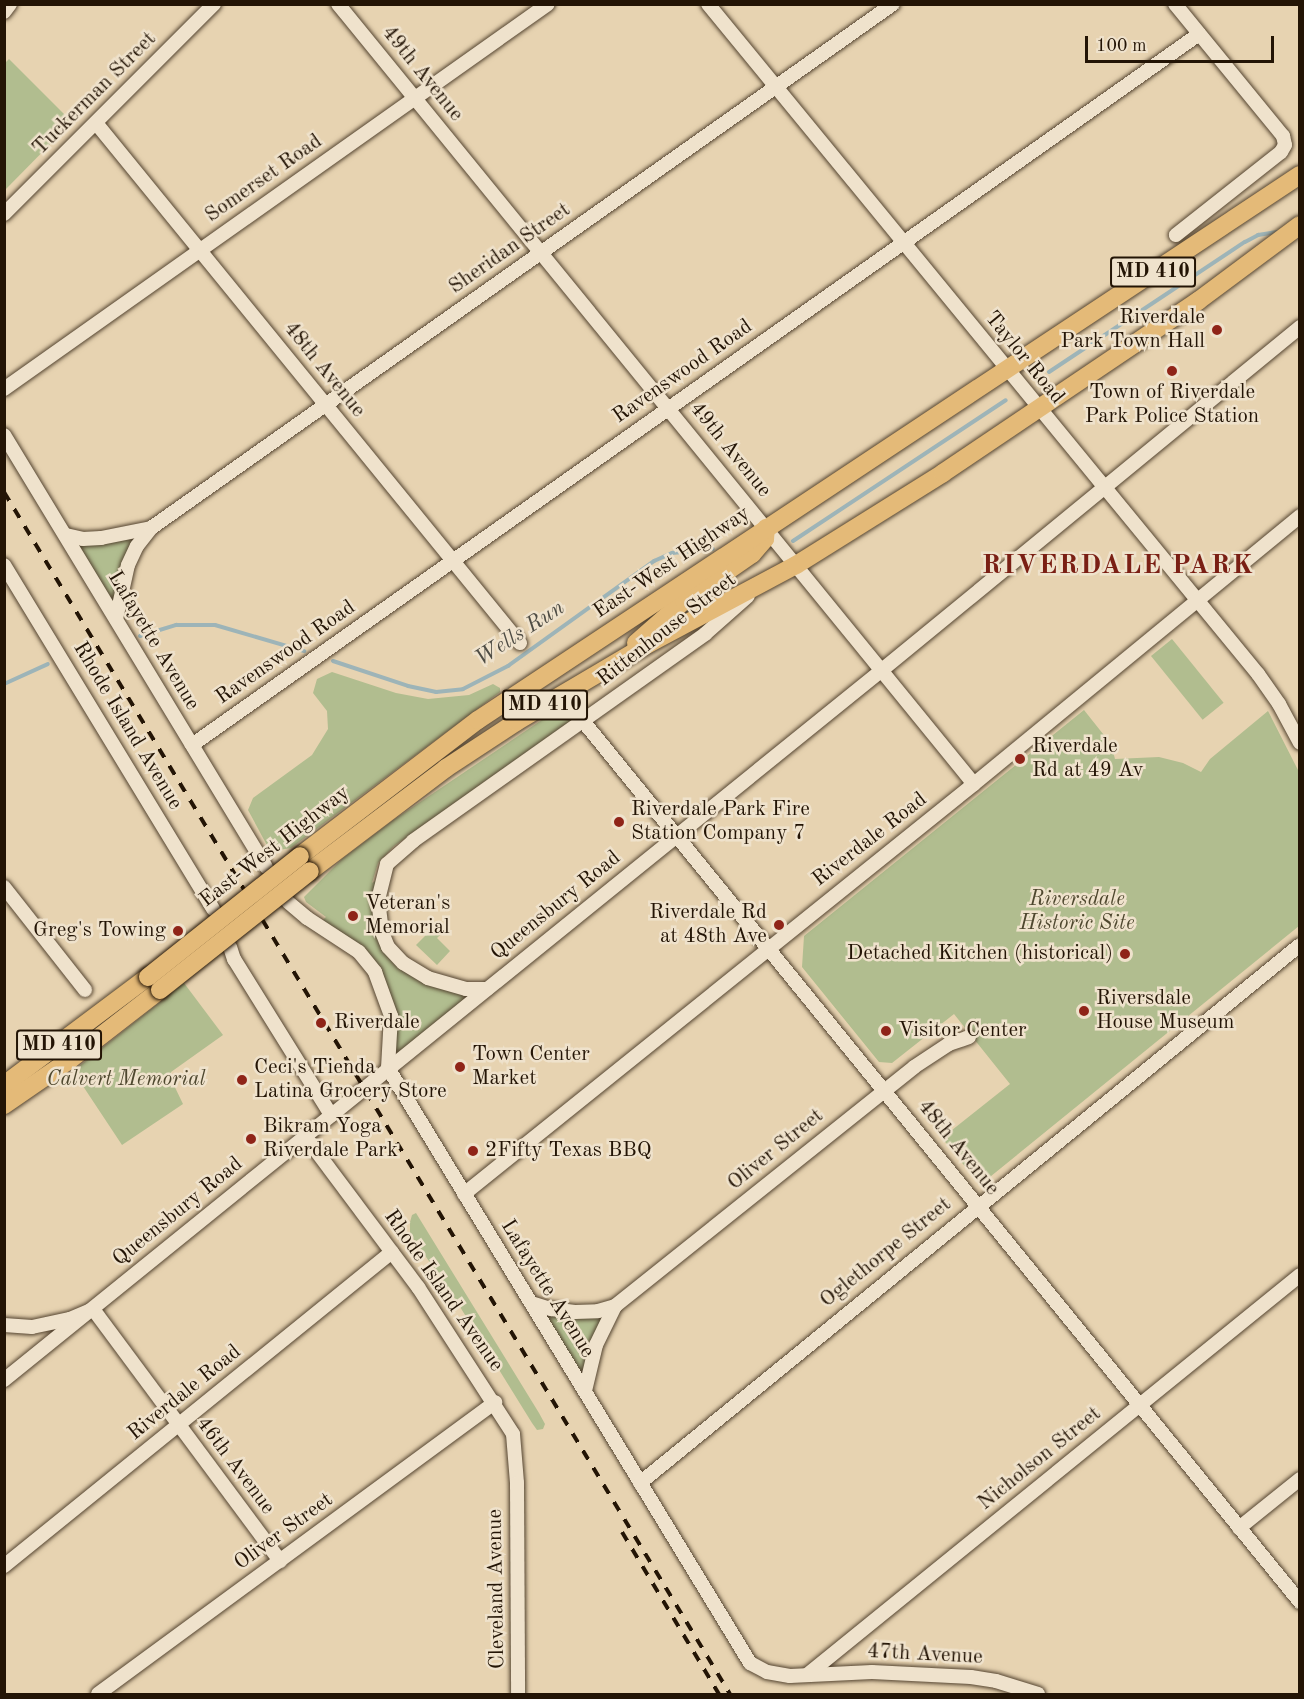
<!DOCTYPE html>
<html>
<head>
<meta charset="utf-8">
<style>
	body { margin:0 }
	#map { position:relative; width:1304px; height:1699px; overflow:hidden; background:#e7d3b1; font-family:"Old Standard TT",serif }
	div>[style] { position:absolute }
	[style*='--x'] { left:calc(var(--x)*1px); top:calc(var(--y)*1px); width:calc(var(--w)*1px); rotate:calc(var(--a)*1deg) }
	.green>* { inset:0; background:#b1bd8f; transform-origin:0 0 }
	.stream>* { height:4px; margin:-2px; padding:0 2px; transform-origin:2px; border-radius:2px; background:#9db4b8 }
	.roads { filter:drop-shadow(0 0 2px #544430) drop-shadow(0 0 2px #544430) }
	.minor>* { height:14px; margin:-7px; padding:0 7px; transform-origin:7px; border-radius:7px; background:#efe2cc }
	.major>* { height:18px; margin:-9px; padding:0 9px; transform-origin:9px; border-radius:9px; background:#e4ba78 }
	.rail>* { height:4px; margin-top:-2px; transform-origin:0; background:repeating-linear-gradient(90deg,#231405 0 10px,transparent 0 20px) }
	.bridges { filter:drop-shadow(0 0 2px #231405) drop-shadow(0 0 2px #231405) }
	.major-bridge>* { height:18px; margin:-9px; padding:0 9px; transform-origin:9px; border-radius:9px; background:#e4ba78 }
	.dots>* { width:16px; height:16px; translate:-50% -50%; box-sizing:border-box; border:3px solid #efe2cc; border-radius:50% }
	span { translate:-50% -50%; white-space:nowrap; text-align:center; line-height:1.15; -webkit-text-stroke:5px #efe2cc; paint-order:stroke }
	.shield-label span { padding:2px 4px; background:#efe2cc; border:2px solid; border-radius:4px; -webkit-text-stroke-width:0 }
	.shield-label { font-size:20px; color:#231405; font-weight:700 }
	.street-label { font-size:21px; color:#231405 }
	.poi-label { font-size:21px; color:#231405 }
	.right { translate:-100% -50%; text-align:right }
	.left { translate:0 -50%; text-align:left }
	.park-label { font-size:21px; color:#4e472e; font-style:italic }
	.water-label { font-size:22px; color:#4e4c44; font-style:italic }
	.district-label { font-size:27px; color:#7a1f14; font-weight:700; letter-spacing:1.5px }
	.frame { position:absolute; inset:0; border:6px solid #231405; pointer-events:none }
	.scale { position:absolute; left:1085px; top:36px; width:189px; height:27px; box-sizing:border-box; border:3px solid #231405; border-top:0; padding-left:8px; font-size:18px; line-height:21px; white-space:nowrap; color:#231405; -webkit-text-stroke:4px #efe2cc; paint-order:stroke }
</style>
</head>
<body>
<div id="map">
	<div class="green">
		<div style="clip-path:polygon(9px 59px,72px 122px,5px 190px,4px 64px)"></div>
		<div style="clip-path:polygon(151px 529px,137px 546px,116px 618px,67px 536px)"></div>
		<div style="left:1172px;top:639px;width:82px;height:27px;rotate:51deg"></div>
		<div style="clip-path:polygon(332px 672px,396px 693px,428px 699px,469px 695px,493px 684px,500px 688px,500px 692px,291px 848px,279px 850px,269px 849px,248px 810px,253px 798px,312px 755px,328px 729px,327px 711px,313px 693px,317px 679px)"></div>
		<div style="clip-path:polygon(564px 705px,570px 705px,575px 709px,574px 716px,569px 724px,394px 846px,378px 863px,372px 883px,382px 876px,381px 932px,414px 972px,486px 989px,389px 1067px,392px 1029px,375px 972px,317px 925px,326px 917px,306px 902px,304px 897px,342px 859px,392px 821px)"></div>
		<div style="clip-path:polygon(1084px 710px,1111px 744px,1115px 759px,1159px 757px,1183px 763px,1201px 772px,1210px 759px,1268px 711px,1299px 772px,1299px 926px,980px 1185px,942px 1138px,1010px 1084px,954px 1014px,892px 1063px,879px 1062px,802px 967px,804px 936px)"></div>
		<div style="clip-path:polygon(439px 922px,446px 929px,437px 938px,450px 951px,437px 965px,416px 945px)"></div>
		<div style="clip-path:polygon(184px 983px,223px 1035px,171px 1072px,170px 1077px,183px 1104px,122px 1145px,73px 1071px)"></div>
		<div style="clip-path:polygon(416px 1213px,539px 1413px,545px 1424px,543px 1429px,537px 1430px,532px 1423px,452px 1294px,410px 1234px,410px 1222px,412px 1215px)"></div>
		<div style="clip-path:polygon(531px 1303px,551px 1309px,614px 1307px,585px 1391px)"></div>
	</div>
	<div class="stream">
		<div style="--x:1049;--y:372;--w:235;--a:-33.6"></div>
		<div style="--x:1245;--y:242;--w:15;--a:-28"></div>
		<div style="--x:1258;--y:235;--w:19;--a:-9"></div>
		<div style="--x:793;--y:541;--w:255;--a:-33.5"></div>
		<div style="--x:140;--y:636;--w:38;--a:-17"></div>
		<div style="--x:176;--y:625;--w:39;--a:0"></div>
		<div style="--x:215;--y:625;--w:93;--a:16.3"></div>
		<div style="--x:333;--y:661;--w:79;--a:18.4"></div>
		<div style="--x:408;--y:686;--w:29;--a:12"></div>
		<div style="--x:436;--y:692;--w:27;--a:-6"></div>
		<div style="--x:463;--y:689;--w:51;--a:-27.1"></div>
		<div style="--x:508;--y:666;--w:180;--a:-35.7"></div>
		<div style="--x:654;--y:561;--w:20;--a:-24"></div>
		<div style="--x:672;--y:553;--w:41;--a:-5.6"></div>
		<div style="--x:4;--y:684;--w:48;--a:-24.4"></div>
	</div>
	<div class="roads">
		<div class="minor">
			<div style="--x:338;--y:4;--w:1006;--a:50.81"></div>
			<div style="--x:708;--y:4;--w:867;--a:50.62"></div>
			<div style="--x:1258;--y:674;--w:37;--a:55"></div>
			<div style="--x:1279;--y:704;--w:44;--a:61.7"></div>
			<div style="--x:1175;--y:4;--w:171;--a:50.7"></div>
			<div style="--x:1283;--y:136;--w:9;--a:77"></div>
			<div style="--x:1285;--y:145;--w:8;--a:120"></div>
			<div style="--x:1281;--y:152;--w:134;--a:141.7"></div>
			<div style="--x:4;--y:12;--w:10;--a:-53"></div>
			<div style="--x:96;--y:123;--w:671;--a:50.81"></div>
			<div style="--x:4;--y:214;--w:297;--a:-45"></div>
			<div style="--x:4;--y:389;--w:666;--a:-35.29"></div>
			<div style="--x:4;--y:435;--w:505;--a:58.76"></div>
			<div style="--x:66;--y:535;--w:17;--a:13"></div>
			<div style="--x:83;--y:539;--w:18;--a:-3"></div>
			<div style="--x:101;--y:538;--w:51;--a:-11.3"></div>
			<div style="--x:4;--y:565;--w:403;--a:58.7"></div>
			<div style="--x:116;--y:619;--w:55;--a:-77.5"></div>
			<div style="--x:128;--y:565;--w:21;--a:-65"></div>
			<div style="--x:137;--y:546;--w:23;--a:-52"></div>
			<div style="--x:151;--y:528;--w:908;--a:-35.23"></div>
			<div style="--x:583;--y:721;--w:1136;--a:50.86"></div>
			<div style="--x:192;--y:745;--w:1233;--a:-35.22"></div>
			<div style="--x:4;--y:887;--w:131;--a:51.8"></div>
			<div style="--x:288;--y:902;--w:25;--a:40"></div>
			<div style="--x:307;--y:918;--w:62;--a:33.2"></div>
			<div style="--x:359;--y:952;--w:26;--a:51"></div>
			<div style="--x:375;--y:972;--w:47;--a:70"></div>
			<div style="--x:391;--y:1016;--w:52;--a:93.3"></div>
			<div style="--x:388;--y:1068;--w:696;--a:58.68"></div>
			<div style="--x:750;--y:1663;--w:19;--a:28"></div>
			<div style="--x:767;--y:1672;--w:23;--a:10"></div>
			<div style="--x:790;--y:1676;--w:82;--a:-2.8"></div>
			<div style="--x:872;--y:1672;--w:99;--a:2.9"></div>
			<div style="--x:971;--y:1677;--w:25;--a:9"></div>
			<div style="--x:996;--y:1681;--w:44;--a:17.2"></div>
			<div style="--x:230;--y:947;--w:13;--a:72"></div>
			<div style="--x:234;--y:959;--w:184;--a:58.1"></div>
			<div style="--x:487;--y:989;--w:21;--a:180"></div>
			<div style="--x:466;--y:989;--w:40;--a:-164"></div>
			<div style="--x:428;--y:978;--w:29;--a:-149"></div>
			<div style="--x:403;--y:963;--w:22;--a:-133"></div>
			<div style="--x:388;--y:947;--w:16;--a:-112"></div>
			<div style="--x:382;--y:932;--w:32;--a:-97"></div>
			<div style="--x:378;--y:900;--w:37;--a:-76"></div>
			<div style="--x:387;--y:864;--w:35;--a:-41"></div>
			<div style="--x:413;--y:841;--w:358;--a:-35.3"></div>
			<div style="--x:705;--y:634;--w:57;--a:-41.5"></div>
			<div style="--x:305;--y:1136;--w:189;--a:53.2"></div>
			<div style="--x:418;--y:1287;--w:175;--a:57.1"></div>
			<div style="--x:513;--y:1434;--w:49;--a:85.3"></div>
			<div style="--x:517;--y:1483;--w:211;--a:89.7"></div>
			<div style="--x:464;--y:1194;--w:654;--a:-38.8"></div>
			<div style="--x:974;--y:784;--w:422;--a:-39.4"></div>
			<div style="--x:531;--y:1303;--w:21;--a:17"></div>
			<div style="--x:551;--y:1309;--w:24;--a:7"></div>
			<div style="--x:575;--y:1312;--w:23;--a:-2"></div>
			<div style="--x:598;--y:1311;--w:18;--a:-16"></div>
			<div style="--x:615;--y:1306;--w:383;--a:-38.6"></div>
			<div style="--x:914;--y:1067;--w:42;--a:-33.3"></div>
			<div style="--x:949;--y:1044;--w:21;--a:-19"></div>
			<div style="--x:4;--y:1325;--w:28;--a:4"></div>
			<div style="--x:32;--y:1327;--w:39;--a:-12"></div>
			<div style="--x:70;--y:1319;--w:25;--a:-23"></div>
			<div style="--x:93;--y:1309;--w:314;--a:53.4"></div>
			<div style="--x:4;--y:1380;--w:1129;--a:-38.96"></div>
			<div style="--x:882;--y:670;--w:541;--a:-39.37"></div>
			<div style="--x:585;--y:1391;--w:47;--a:-76.6"></div>
			<div style="--x:596;--y:1345;--w:43;--a:-64"></div>
			<div style="--x:640;--y:1483;--w:851;--a:-39.19"></div>
			<div style="--x:1239;--y:1528;--w:78;--a:-38.8"></div>
			<div style="--x:4;--y:1566;--w:499;--a:-39"></div>
			<div style="--x:807;--y:1675;--w:635;--a:-39.05"></div>
			<div style="--x:98;--y:1694;--w:493;--a:-36.3"></div>
		</div>
		<div class="major">
			<div style="--x:636;--y:643;--w:64;--a:-41.2"></div>
			<div style="--x:684;--y:601;--w:83;--a:-34.7"></div>
			<div style="--x:752;--y:554;--w:20;--a:-49"></div>
			<div style="--x:765;--y:539;--w:11;--a:-85"></div>
			<div style="--x:300;--y:856;--w:224;--a:-37.4"></div>
			<div style="--x:478;--y:720;--w:986;--a:-33.55"></div>
			<div style="--x:310;--y:871;--w:171;--a:-37.1"></div>
			<div style="--x:446;--y:768;--w:84;--a:-33.3"></div>
			<div style="--x:516;--y:722;--w:153;--a:-30.6"></div>
			<div style="--x:648;--y:644;--w:168;--a:-28.1"></div>
			<div style="--x:796;--y:565;--w:173;--a:-32"></div>
			<div style="--x:943;--y:473;--w:308;--a:-34"></div>
			<div style="--x:1198;--y:301;--w:127;--a:-36.7"></div>
			<div style="--x:4;--y:1085;--w:180;--a:-36.9"></div>
			<div style="--x:4;--y:1105;--w:81;--a:-34.5"></div>
			<div style="--x:71;--y:1059;--w:113;--a:-37.8"></div>
		</div>
	</div>
	<div class="rail">
		<div style="--x:4;--y:492;--w:1404;--a:58.87"></div>
		<div style="--x:622;--y:1532;--w:189;--a:59.1"></div>
	</div>
	<div class="bridges">
		<div class="major-bridge">
			<div style="--x:148;--y:977;--w:194;--a:-38.5"></div>
			<div style="--x:160;--y:990;--w:191;--a:-38.4"></div>
		</div>
	</div>
	<div class="dots">
		<div style="left:1217px;top:330px;background:#8f2418"></div>
		<div style="left:1172px;top:371px;background:#8f2418"></div>
		<div style="left:1020px;top:759px;background:#8f2418"></div>
		<div style="left:619px;top:822px;background:#8f2418"></div>
		<div style="left:353px;top:916px;background:#8f2418"></div>
		<div style="left:779px;top:925px;background:#8f2418"></div>
		<div style="left:178px;top:931px;background:#8f2418"></div>
		<div style="left:1125px;top:954px;background:#8f2418"></div>
		<div style="left:1084px;top:1011px;background:#8f2418"></div>
		<div style="left:321px;top:1023px;background:#8f2418"></div>
		<div style="left:886px;top:1031px;background:#8f2418"></div>
		<div style="left:460px;top:1067px;background:#8f2418"></div>
		<div style="left:242px;top:1080px;background:#8f2418"></div>
		<div style="left:251px;top:1139px;background:#8f2418"></div>
		<div style="left:473px;top:1151px;background:#8f2418"></div>
	</div>
	<div class="shield-label">
		<span style="left:1153px;top:272px">MD 410</span>
		<span style="left:545px;top:705px">MD 410</span>
		<span style="left:59px;top:1045px">MD 410</span>
	</div>
	<div class="street-label">
		<span style="left:422px;top:74px;rotate:51deg">49th Avenue</span>
		<span style="left:95px;top:94px;rotate:-45deg">Tuckerman Street</span>
		<span style="left:264px;top:179px;rotate:-35deg">Somerset Road</span>
		<span style="left:510px;top:249px;rotate:-35deg">Sheridan Street</span>
		<span style="left:1024px;top:358px;rotate:51deg">Taylor Road</span>
		<span style="left:324px;top:370px;rotate:51deg">48th Avenue</span>
		<span style="left:683px;top:372px;rotate:-35deg">Ravenswood Road</span>
		<span style="left:730px;top:450px;rotate:51deg">49th Avenue</span>
		<span style="left:672px;top:563px;rotate:-34deg">East-West Highway</span>
		<span style="left:667px;top:630px;rotate:-38deg">Rittenhouse Street</span>
		<span style="left:153px;top:641px;rotate:59deg">Lafayette Avenue</span>
		<span style="left:286px;top:653px;rotate:-35deg">Ravenswood Road</span>
		<span style="left:127px;top:726px;rotate:59deg">Rhode Island Avenue</span>
		<span style="left:870px;top:840px;rotate:-38deg">Riverdale Road</span>
		<span style="left:275px;top:847px;rotate:-38deg">East-West Highway</span>
		<span style="left:556px;top:906px;rotate:-39deg">Queensbury Road</span>
		<span style="left:958px;top:1148px;rotate:51deg">48th Avenue</span>
		<span style="left:776px;top:1150px;rotate:-39deg">Oliver Street</span>
		<span style="left:178px;top:1212px;rotate:-39deg">Queensbury Road</span>
		<span style="left:886px;top:1253px;rotate:-39deg">Oglethorpe Street</span>
		<span style="left:547px;top:1289px;rotate:58deg">Lafayette Avenue</span>
		<span style="left:443px;top:1291px;rotate:55deg">Rhode Island Avenue</span>
		<span style="left:185px;top:1393px;rotate:-39deg">Riverdale Road</span>
		<span style="left:1040px;top:1459px;rotate:-39deg">Nicholson Street</span>
		<span style="left:235px;top:1466px;rotate:53deg">46th Avenue</span>
		<span style="left:284px;top:1532px;rotate:-36deg">Oliver Street</span>
		<span style="left:497px;top:1589px;rotate:-91deg">Cleveland Avenue</span>
		<span style="left:925px;top:1655px;rotate:3deg">47th Avenue</span>
	</div>
	<div class="poi-label">
		<span class="right" style="left:1205px;top:330px">Riverdale<br>Park Town Hall</span>
		<span style="left:1172px;top:405px">Town of Riverdale<br>Park Police Station</span>
		<span class="left" style="left:1032px;top:759px">Riverdale<br>Rd at 49 Av</span>
		<span class="left" style="left:631px;top:822px">Riverdale Park Fire<br>Station Company 7</span>
		<span class="left" style="left:365px;top:916px">Veteran's<br>Memorial</span>
		<span class="right" style="left:767px;top:925px">Riverdale Rd<br>at 48th Ave</span>
		<span class="right" style="left:166px;top:931px">Greg's Towing</span>
		<span class="right" style="left:1113px;top:954px">Detached Kitchen (historical)</span>
		<span class="left" style="left:1096px;top:1011px">Riversdale<br>House Museum</span>
		<span class="left" style="left:334px;top:1023px">Riverdale</span>
		<span class="left" style="left:898px;top:1031px">Visitor Center</span>
		<span class="left" style="left:472px;top:1067px">Town Center<br>Market</span>
		<span class="left" style="left:254px;top:1080px">Ceci's Tienda<br>Latina Grocery Store</span>
		<span class="left" style="left:263px;top:1139px">Bikram Yoga<br>Riverdale Park</span>
		<span class="left" style="left:485px;top:1151px">2Fifty Texas BBQ</span>
	</div>
	<div class="park-label">
		<span style="left:1077px;top:912px">Riversdale<br>Historic Site</span>
		<span style="left:126px;top:1080px">Calvert Memorial</span>
	</div>
	<div class="water-label">
		<span style="left:520px;top:634px;rotate:-33deg">Wells Run</span>
	</div>
	<div class="district-label">
		<span style="left:1118px;top:566px">RIVERDALE PARK</span>
	</div>
	<div class="frame"></div>
	<div class="scale">100 m</div>
</div>
</body>
</html>
